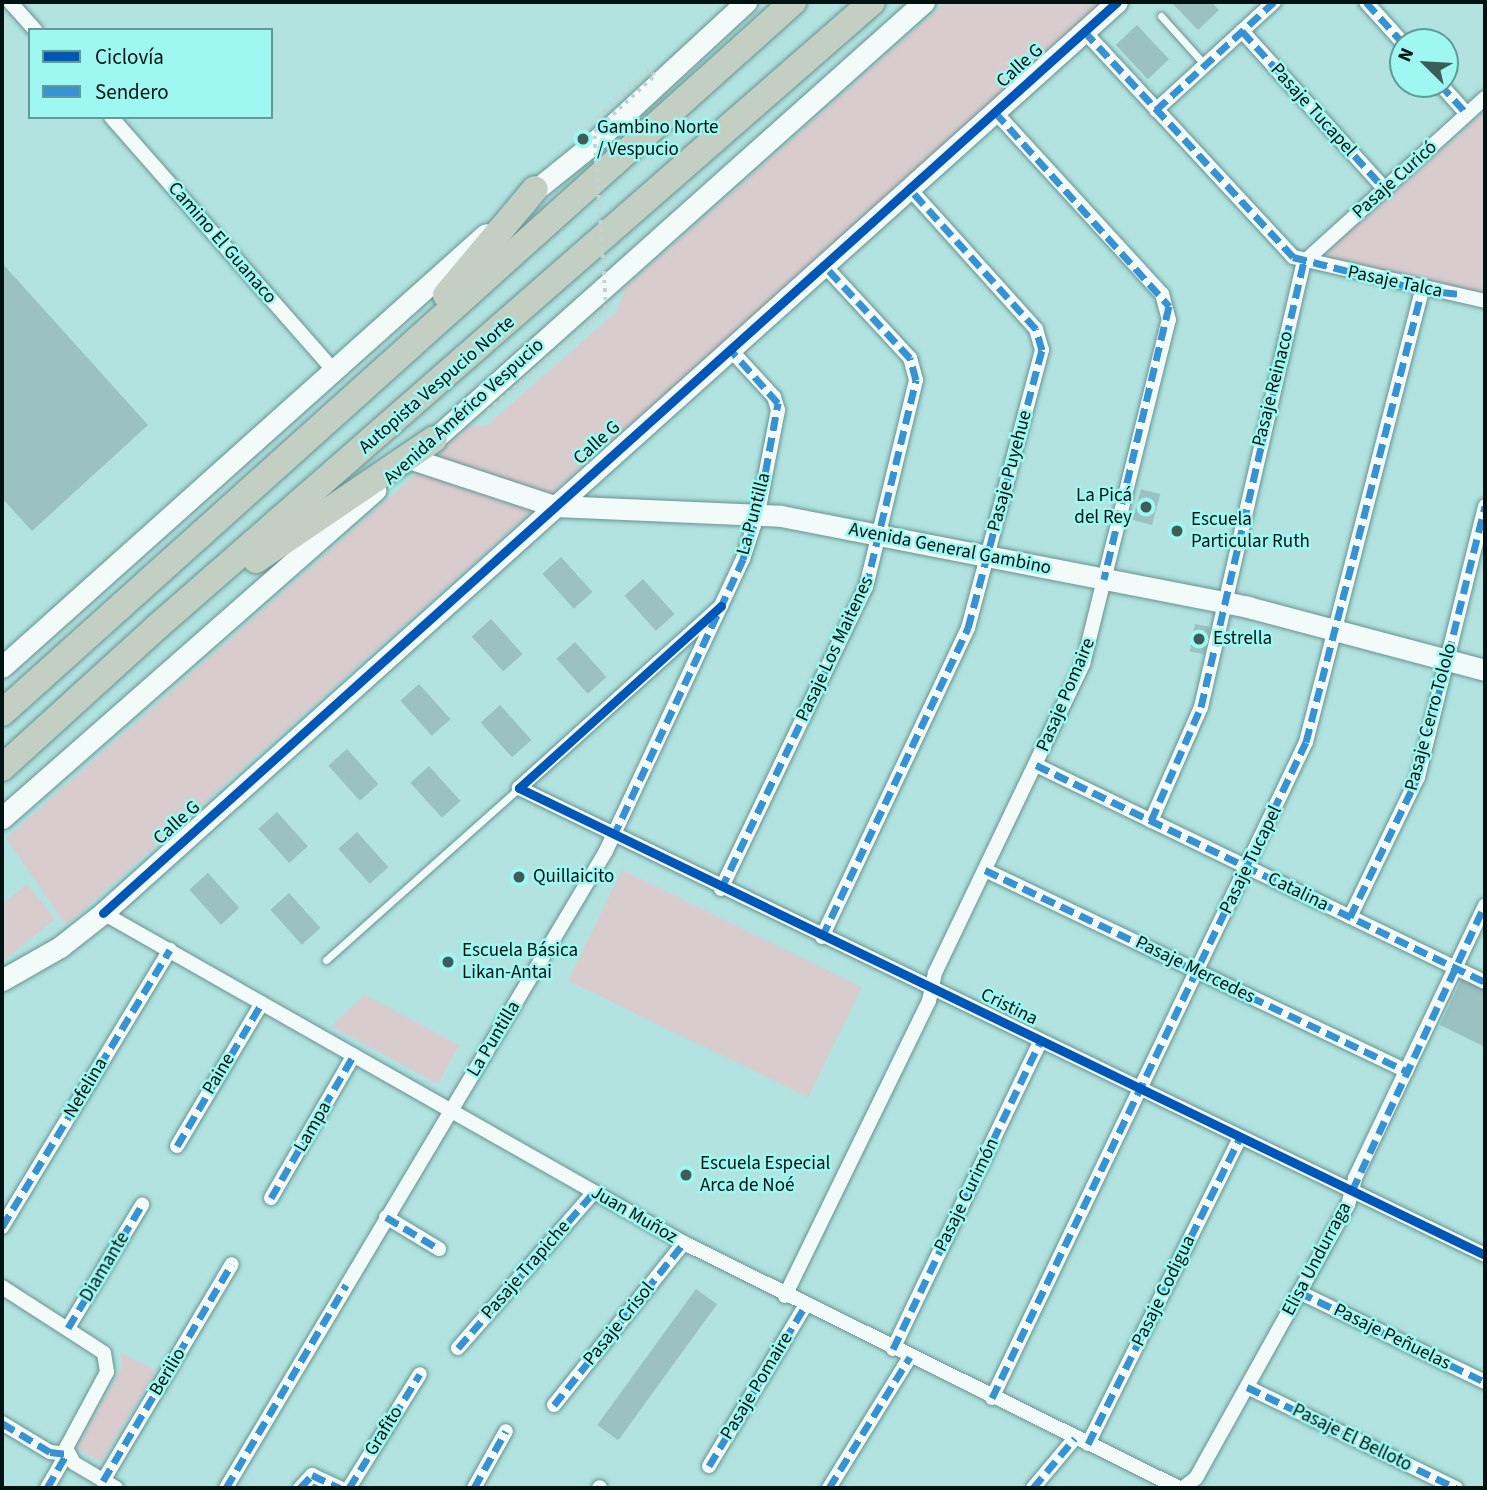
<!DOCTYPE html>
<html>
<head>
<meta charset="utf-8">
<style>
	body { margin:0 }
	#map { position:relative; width:1487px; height:1490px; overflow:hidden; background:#b2e3e0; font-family:"Source Sans 3",sans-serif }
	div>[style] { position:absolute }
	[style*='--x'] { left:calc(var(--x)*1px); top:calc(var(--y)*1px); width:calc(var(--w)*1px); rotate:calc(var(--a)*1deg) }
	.green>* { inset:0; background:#d9cccf; transform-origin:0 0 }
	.building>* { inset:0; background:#9bc1c0; transform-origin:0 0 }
	.roads { filter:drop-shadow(0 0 2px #689391) drop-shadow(0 0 2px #689391) }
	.lane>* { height:7px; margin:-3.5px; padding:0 3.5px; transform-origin:3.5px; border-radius:3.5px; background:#f3fbfa }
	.street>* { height:14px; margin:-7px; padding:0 7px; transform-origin:7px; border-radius:7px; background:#f3fbfa }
	.secondary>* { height:21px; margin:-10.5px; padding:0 10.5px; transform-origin:10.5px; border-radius:10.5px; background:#f3fbfa }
	.highway>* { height:26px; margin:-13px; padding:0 13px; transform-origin:13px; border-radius:13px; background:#c2cfc2 }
	.path-bridge>* { height:3.5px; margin-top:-1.75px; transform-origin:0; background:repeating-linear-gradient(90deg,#c4d3d2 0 3.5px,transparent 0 8.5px) }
	.quiet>* { height:7px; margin-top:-3.5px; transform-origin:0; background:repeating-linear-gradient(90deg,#3692d3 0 14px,transparent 0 21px) }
	.cycleway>* { height:9px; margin:-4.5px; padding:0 4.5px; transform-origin:4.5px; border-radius:4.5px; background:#0057b8 }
	.dots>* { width:19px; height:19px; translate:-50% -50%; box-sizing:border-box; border:4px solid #9ef7f1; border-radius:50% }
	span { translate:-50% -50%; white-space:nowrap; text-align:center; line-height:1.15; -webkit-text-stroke:5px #9ef7f1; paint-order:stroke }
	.street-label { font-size:19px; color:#001312 }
	.poi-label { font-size:19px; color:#001312 }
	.left { translate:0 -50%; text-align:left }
	.right { translate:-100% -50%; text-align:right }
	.frame { position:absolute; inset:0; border:4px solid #001312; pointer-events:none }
	.legend { position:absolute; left:28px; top:28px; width:245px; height:91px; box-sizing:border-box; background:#9ef7f1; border:2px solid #5f9c98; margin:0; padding:9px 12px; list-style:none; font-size:21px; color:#001312 }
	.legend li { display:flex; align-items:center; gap:14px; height:35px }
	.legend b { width:35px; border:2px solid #5f9c98 }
	.north { position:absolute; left:1389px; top:28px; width:70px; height:70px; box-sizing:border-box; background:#9ef7f1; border:2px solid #5f9c98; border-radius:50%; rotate:294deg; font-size:19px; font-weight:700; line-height:28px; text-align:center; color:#001312 }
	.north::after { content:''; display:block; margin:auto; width:24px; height:32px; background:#3e5c5a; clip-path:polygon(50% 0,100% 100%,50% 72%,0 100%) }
</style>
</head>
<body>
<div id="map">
	<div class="green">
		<div style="clip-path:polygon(946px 2px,1109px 2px,791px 288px,565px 481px,66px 925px,6px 838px,470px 426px,486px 426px,616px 312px,625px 288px)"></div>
		<div style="clip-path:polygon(1485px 112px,1485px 295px,1328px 259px,1327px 251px)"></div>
		<div style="left:622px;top:870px;width:267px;height:123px;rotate:26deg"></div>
		<div style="clip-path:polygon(27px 884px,55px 919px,2px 962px,2px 904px)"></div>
		<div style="clip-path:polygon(365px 995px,459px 1045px,438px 1084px,331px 1026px)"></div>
		<div style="clip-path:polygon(120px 1352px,156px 1371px,101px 1462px,77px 1448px,122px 1367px)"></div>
	</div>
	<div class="building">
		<div style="clip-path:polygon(1171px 2px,1211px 2px,1219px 10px,1198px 30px)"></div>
		<div style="left:1137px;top:25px;width:47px;height:29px;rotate:47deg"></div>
		<div style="clip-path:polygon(2px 263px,148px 425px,32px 531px,2px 498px)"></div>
		<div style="left:1141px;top:489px;width:20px;height:32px;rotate:15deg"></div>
		<div style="left:561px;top:557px;width:47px;height:25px;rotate:48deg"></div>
		<div style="left:643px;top:579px;width:47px;height:25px;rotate:48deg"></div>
		<div style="left:491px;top:619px;width:47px;height:26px;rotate:48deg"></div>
		<div style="left:1195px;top:624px;width:15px;height:28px;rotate:11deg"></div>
		<div style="left:575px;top:642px;width:47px;height:25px;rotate:48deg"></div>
		<div style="left:419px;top:684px;width:47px;height:25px;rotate:48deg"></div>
		<div style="left:500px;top:705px;width:47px;height:26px;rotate:48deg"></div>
		<div style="left:347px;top:749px;width:47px;height:25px;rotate:48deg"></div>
		<div style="left:429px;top:766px;width:47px;height:25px;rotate:48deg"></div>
		<div style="left:277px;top:812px;width:46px;height:25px;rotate:48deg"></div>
		<div style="left:357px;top:832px;width:47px;height:25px;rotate:48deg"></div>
		<div style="left:208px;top:873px;width:47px;height:25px;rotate:48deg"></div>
		<div style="left:289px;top:893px;width:47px;height:25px;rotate:48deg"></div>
		<div style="clip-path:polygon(1462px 978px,1485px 989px,1485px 1047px,1440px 1025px)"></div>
		<div style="left:696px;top:1289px;width:26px;height:168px;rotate:36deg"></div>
	</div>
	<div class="roads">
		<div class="lane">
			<div style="--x:1161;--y:16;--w:66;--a:48.1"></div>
			<div style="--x:326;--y:960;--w:259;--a:-41.7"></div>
		</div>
		<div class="street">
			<div style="--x:10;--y:2;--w:38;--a:48"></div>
			<div style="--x:1366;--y:2;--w:55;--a:47.9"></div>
			<div style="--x:1084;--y:31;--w:308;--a:47.2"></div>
			<div style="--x:1293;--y:257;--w:197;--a:12.9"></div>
			<div style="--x:1242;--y:31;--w:213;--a:47.9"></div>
			<div style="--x:1440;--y:84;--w:40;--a:48"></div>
			<div style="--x:1156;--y:110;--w:160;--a:-42.5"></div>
			<div style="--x:111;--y:117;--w:335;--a:48.7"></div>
			<div style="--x:1304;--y:262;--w:244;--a:-42.2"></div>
			<div style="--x:721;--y:606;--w:272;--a:138"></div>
			<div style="--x:519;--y:788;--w:1073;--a:25.8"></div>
			<div style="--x:1036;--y:765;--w:499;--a:25.8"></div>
			<div style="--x:1151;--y:821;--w:124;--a:-66.3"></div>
			<div style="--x:1201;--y:707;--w:457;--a:-77"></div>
			<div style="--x:985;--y:870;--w:467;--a:25.5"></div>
			<div style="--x:721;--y:889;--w:335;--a:-64.4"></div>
			<div style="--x:866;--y:587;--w:213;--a:-76.4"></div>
			<div style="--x:916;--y:380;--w:23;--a:-105"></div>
			<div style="--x:910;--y:358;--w:128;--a:-132.8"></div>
			<div style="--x:103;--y:913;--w:668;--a:29.6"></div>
			<div style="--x:684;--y:1243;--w:552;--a:26.33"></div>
			<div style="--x:1350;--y:917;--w:156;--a:-64.1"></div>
			<div style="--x:1418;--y:777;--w:279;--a:-76.1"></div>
			<div style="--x:822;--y:937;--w:342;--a:-64.7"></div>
			<div style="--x:968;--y:628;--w:288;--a:-75.1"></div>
			<div style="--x:1042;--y:350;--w:22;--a:-106"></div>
			<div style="--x:1036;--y:329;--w:188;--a:-132"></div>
			<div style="--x:177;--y:1146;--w:166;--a:-59.3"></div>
			<div style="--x:271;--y:1198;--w:165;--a:-59.9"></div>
			<div style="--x:386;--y:1217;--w:62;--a:31.1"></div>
			<div style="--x:2;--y:1227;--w:324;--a:-58.8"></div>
			<div style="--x:2;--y:1287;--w:121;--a:32.9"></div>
			<div style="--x:104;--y:1353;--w:19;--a:81"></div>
			<div style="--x:107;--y:1372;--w:86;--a:118.3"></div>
			<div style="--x:66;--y:1448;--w:17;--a:62"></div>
			<div style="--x:74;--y:1463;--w:49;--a:30.8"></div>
			<div style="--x:1299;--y:1292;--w:207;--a:25.8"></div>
			<div style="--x:785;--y:1296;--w:328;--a:-64"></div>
			<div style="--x:929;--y:1001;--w:29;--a:-78"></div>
			<div style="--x:935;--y:973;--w:343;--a:-64.4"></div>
			<div style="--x:1083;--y:664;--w:355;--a:-76"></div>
			<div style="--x:1169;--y:320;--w:27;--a:-105"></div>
			<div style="--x:1162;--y:294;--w:247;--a:-132.5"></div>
			<div style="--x:68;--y:1328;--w:144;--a:-59"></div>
			<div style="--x:458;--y:1348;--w:207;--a:-48.9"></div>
			<div style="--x:893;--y:1349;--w:340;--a:-64.4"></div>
			<div style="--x:1247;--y:1387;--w:232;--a:25.8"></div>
			<div style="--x:992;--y:1398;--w:727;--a:-64.42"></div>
			<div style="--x:1306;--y:742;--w:467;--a:-75.6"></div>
			<div style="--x:554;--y:1405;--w:208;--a:-51.3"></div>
			<div style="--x:2;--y:1423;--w:56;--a:31.1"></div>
			<div style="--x:50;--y:1452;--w:17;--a:7"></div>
			<div style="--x:1088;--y:1444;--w:342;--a:-63.6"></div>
			<div style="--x:709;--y:1466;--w:187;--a:-59"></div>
			<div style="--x:103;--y:1481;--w:252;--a:-59.3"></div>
			<div style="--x:47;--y:1488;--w:39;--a:-60"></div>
			<div style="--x:226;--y:1488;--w:742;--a:-59.18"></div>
			<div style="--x:606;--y:851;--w:323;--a:-64.9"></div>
			<div style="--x:743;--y:559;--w:48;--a:-71.9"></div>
			<div style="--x:758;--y:513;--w:105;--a:-79"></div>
			<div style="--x:778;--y:410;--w:14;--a:-107"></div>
			<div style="--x:774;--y:397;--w:67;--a:-132.6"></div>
			<div style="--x:300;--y:1488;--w:18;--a:-47"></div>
			<div style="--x:312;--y:1475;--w:31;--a:25"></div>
			<div style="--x:349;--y:1488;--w:134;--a:-58.1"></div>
			<div style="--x:474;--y:1488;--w:65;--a:-60.7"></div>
			<div style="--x:599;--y:1488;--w:1;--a:-45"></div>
			<div style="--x:829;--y:1488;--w:154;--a:-58.3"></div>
			<div style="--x:1033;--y:1488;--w:65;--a:-50"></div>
			<div style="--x:1183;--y:1488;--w:16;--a:-38"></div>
			<div style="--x:1196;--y:1478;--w:312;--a:-60.9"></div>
			<div style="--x:1348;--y:1205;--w:28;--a:-75"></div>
			<div style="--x:1355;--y:1178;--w:302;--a:-64.5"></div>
		</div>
		<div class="secondary">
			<div style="--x:523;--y:200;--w:85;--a:-38.8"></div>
			<div style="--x:589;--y:147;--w:214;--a:-42.7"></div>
			<div style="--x:422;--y:450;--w:673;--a:-41.75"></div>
			<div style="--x:412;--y:459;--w:150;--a:18.3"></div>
			<div style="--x:554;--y:506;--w:227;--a:2.5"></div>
			<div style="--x:781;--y:516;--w:476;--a:11"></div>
			<div style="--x:1248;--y:607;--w:245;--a:14.9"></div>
			<div style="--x:2;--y:667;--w:649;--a:-41.82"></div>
			<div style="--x:2;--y:818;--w:497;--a:-41.3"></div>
			<div style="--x:2;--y:980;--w:67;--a:-29.6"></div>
			<div style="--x:60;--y:947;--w:55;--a:-38.3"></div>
			<div style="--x:103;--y:913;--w:1363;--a:-41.94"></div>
		</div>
		<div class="highway">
			<div style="--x:446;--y:295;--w:138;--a:-50"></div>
			<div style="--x:256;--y:560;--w:215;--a:-34.2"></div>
			<div style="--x:2;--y:713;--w:1064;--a:-41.95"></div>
			<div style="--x:2;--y:768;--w:211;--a:-42.3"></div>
			<div style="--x:158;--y:626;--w:948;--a:-41.15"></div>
		</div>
	</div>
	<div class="path-bridge">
		<div style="--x:488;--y:411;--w:156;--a:-40.8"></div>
		<div style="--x:606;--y:309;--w:177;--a:-93.9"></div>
		<div style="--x:594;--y:132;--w:82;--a:-43"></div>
		<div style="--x:654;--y:76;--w:7;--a:-124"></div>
		<div style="--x:650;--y:70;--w:95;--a:137.6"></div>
	</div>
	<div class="quiet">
		<div style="--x:1366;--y:2;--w:55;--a:47.9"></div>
		<div style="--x:1084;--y:31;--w:308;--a:47.2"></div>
		<div style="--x:1293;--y:257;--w:133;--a:14.3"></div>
		<div style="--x:1422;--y:290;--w:36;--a:6"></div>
		<div style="--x:1242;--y:31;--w:213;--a:47.9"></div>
		<div style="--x:1440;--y:84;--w:40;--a:48"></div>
		<div style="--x:1156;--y:110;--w:160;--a:-42.5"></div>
		<div style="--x:995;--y:112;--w:261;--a:48.1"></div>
		<div style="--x:1169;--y:306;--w:281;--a:103.4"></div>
		<div style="--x:1036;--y:765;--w:499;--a:25.8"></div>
		<div style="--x:1151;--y:821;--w:124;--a:-66.3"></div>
		<div style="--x:1201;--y:707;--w:457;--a:-77"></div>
		<div style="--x:613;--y:837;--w:307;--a:-64.9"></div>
		<div style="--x:743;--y:559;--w:48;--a:-71.9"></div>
		<div style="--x:758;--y:513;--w:112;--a:-79.7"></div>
		<div style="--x:778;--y:403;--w:74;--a:-131.7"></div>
		<div style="--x:985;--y:870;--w:467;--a:25.5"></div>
		<div style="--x:721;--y:889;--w:335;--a:-64.4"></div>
		<div style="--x:866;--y:587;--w:213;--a:-76.4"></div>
		<div style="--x:916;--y:380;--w:23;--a:-105"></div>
		<div style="--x:910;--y:358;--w:128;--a:-132.8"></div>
		<div style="--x:1350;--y:917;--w:156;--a:-64.1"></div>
		<div style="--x:1418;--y:777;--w:279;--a:-76.1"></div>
		<div style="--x:822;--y:937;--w:342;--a:-64.7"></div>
		<div style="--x:968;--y:628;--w:288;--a:-75.1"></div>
		<div style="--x:1042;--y:350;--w:22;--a:-106"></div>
		<div style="--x:1036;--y:329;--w:188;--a:-132"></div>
		<div style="--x:177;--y:1146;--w:166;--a:-59.3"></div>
		<div style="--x:1352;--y:1191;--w:315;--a:-65.1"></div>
		<div style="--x:271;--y:1198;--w:165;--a:-59.9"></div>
		<div style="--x:386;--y:1217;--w:62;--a:31.1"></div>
		<div style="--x:2;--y:1227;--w:324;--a:-58.8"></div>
		<div style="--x:1299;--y:1292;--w:207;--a:25.8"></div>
		<div style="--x:68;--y:1328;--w:144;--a:-59"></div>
		<div style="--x:458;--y:1348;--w:207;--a:-48.9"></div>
		<div style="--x:893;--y:1349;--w:340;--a:-64.4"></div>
		<div style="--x:1247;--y:1387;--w:232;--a:25.8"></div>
		<div style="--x:992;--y:1398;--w:727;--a:-64.42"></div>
		<div style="--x:1306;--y:742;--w:467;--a:-75.6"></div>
		<div style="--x:554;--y:1405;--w:208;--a:-51.3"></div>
		<div style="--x:2;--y:1423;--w:56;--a:31.1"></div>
		<div style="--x:50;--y:1452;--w:17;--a:7"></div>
		<div style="--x:1088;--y:1444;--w:342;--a:-63.6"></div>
		<div style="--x:709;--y:1466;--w:187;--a:-59"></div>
		<div style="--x:103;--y:1481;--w:252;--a:-59.3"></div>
		<div style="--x:47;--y:1488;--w:39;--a:-60"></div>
		<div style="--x:226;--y:1488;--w:236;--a:-59.4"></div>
		<div style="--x:300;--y:1488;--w:18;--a:-47"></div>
		<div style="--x:312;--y:1475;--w:31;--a:25"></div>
		<div style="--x:349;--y:1488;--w:134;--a:-58.1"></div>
		<div style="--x:474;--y:1488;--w:65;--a:-60.7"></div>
		<div style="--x:599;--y:1488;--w:1;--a:-45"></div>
		<div style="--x:829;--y:1488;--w:154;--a:-58.3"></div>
		<div style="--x:1033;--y:1488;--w:65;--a:-50"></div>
	</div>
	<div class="cycleway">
		<div style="--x:721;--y:606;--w:272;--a:138"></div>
		<div style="--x:519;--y:788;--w:1073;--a:25.8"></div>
		<div style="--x:103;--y:913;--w:1363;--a:-41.94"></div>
	</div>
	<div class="dots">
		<div style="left:583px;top:139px;background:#3e5c5a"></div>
		<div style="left:1146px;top:507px;background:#3e5c5a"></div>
		<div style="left:1177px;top:531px;background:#3e5c5a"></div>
		<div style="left:1199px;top:639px;background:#3e5c5a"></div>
		<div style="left:519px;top:877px;background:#3e5c5a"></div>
		<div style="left:448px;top:962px;background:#3e5c5a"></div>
		<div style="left:686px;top:1175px;background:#3e5c5a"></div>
	</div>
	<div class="street-label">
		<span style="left:1020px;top:66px;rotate:-42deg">Calle G</span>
		<span style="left:1313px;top:110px;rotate:48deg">Pasaje Tucapel</span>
		<span style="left:1395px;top:180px;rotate:-42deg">Pasaje Curicó</span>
		<span style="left:222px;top:243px;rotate:49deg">Camino El Guanaco</span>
		<span style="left:1395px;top:282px;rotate:12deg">Pasaje Talca</span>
		<span style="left:437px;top:385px;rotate:-41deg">Autopista Vespucio Norte</span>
		<span style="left:1273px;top:389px;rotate:-76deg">Pasaje Reinaco</span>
		<span style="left:464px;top:412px;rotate:-42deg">Avenida Américo Vespucio</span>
		<span style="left:597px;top:443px;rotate:-42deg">Calle G</span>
		<span style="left:1010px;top:471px;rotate:-75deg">Pasaje Puyehue</span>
		<span style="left:754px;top:514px;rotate:-75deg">La Puntilla</span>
		<span style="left:950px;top:549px;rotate:11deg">Avenida General Gambino</span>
		<span style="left:835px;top:649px;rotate:-65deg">Pasaje Los Maitenes</span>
		<span style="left:1066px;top:695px;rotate:-67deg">Pasaje Pomaire</span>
		<span style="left:1431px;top:717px;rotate:-75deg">Pasaje Cerro Tololo</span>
		<span style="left:177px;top:823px;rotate:-42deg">Calle G</span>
		<span style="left:1251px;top:860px;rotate:-64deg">Pasaje Tucapel</span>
		<span style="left:1298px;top:892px;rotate:26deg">Catalina</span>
		<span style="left:1195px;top:970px;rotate:26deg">Pasaje Mercedes</span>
		<span style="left:1009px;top:1007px;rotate:26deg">Cristina</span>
		<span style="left:494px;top:1039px;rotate:-59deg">La Puntilla</span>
		<span style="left:219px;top:1074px;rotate:-59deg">Paine</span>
		<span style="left:86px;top:1088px;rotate:-59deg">Nefelina</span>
		<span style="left:313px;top:1127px;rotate:-60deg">Lampa</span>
		<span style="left:967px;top:1195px;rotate:-64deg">Pasaje Curimón</span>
		<span style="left:634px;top:1215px;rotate:30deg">Juan Muñoz</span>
		<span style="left:1317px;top:1259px;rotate:-62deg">Elisa Undurraga</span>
		<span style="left:105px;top:1267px;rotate:-59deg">Diamante</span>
		<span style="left:526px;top:1270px;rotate:-49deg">Pasaje Trapiche</span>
		<span style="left:1164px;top:1291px;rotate:-64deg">Pasaje Codigua</span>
		<span style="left:619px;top:1324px;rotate:-51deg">Pasaje Crisol</span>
		<span style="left:1392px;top:1337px;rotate:26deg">Pasaje Peñuelas</span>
		<span style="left:168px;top:1372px;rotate:-59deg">Berilio</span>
		<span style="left:757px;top:1386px;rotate:-59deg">Pasaje Pomaire</span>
		<span style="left:384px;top:1431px;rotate:-58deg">Grafito</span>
		<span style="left:1352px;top:1438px;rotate:26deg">Pasaje El Belloto</span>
	</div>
	<div class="poi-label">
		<span class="left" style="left:597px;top:139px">Gambino Norte<br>/ Vespucio</span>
		<span class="right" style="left:1132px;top:507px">La Picá<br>del Rey</span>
		<span class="left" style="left:1191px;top:531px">Escuela<br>Particular Ruth</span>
		<span class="left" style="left:1213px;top:639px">Estrella</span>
		<span class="left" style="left:533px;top:877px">Quillaicito</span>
		<span class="left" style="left:462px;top:962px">Escuela Básica<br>Likan-Antai</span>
		<span class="left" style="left:700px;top:1175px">Escuela Especial<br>Arca de Noé</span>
	</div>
	<div class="frame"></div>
	<ul class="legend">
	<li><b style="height:9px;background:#0057b8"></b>Ciclovía</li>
	<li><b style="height:9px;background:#3692d3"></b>Sendero</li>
	</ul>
	<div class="north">N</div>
</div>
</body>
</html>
